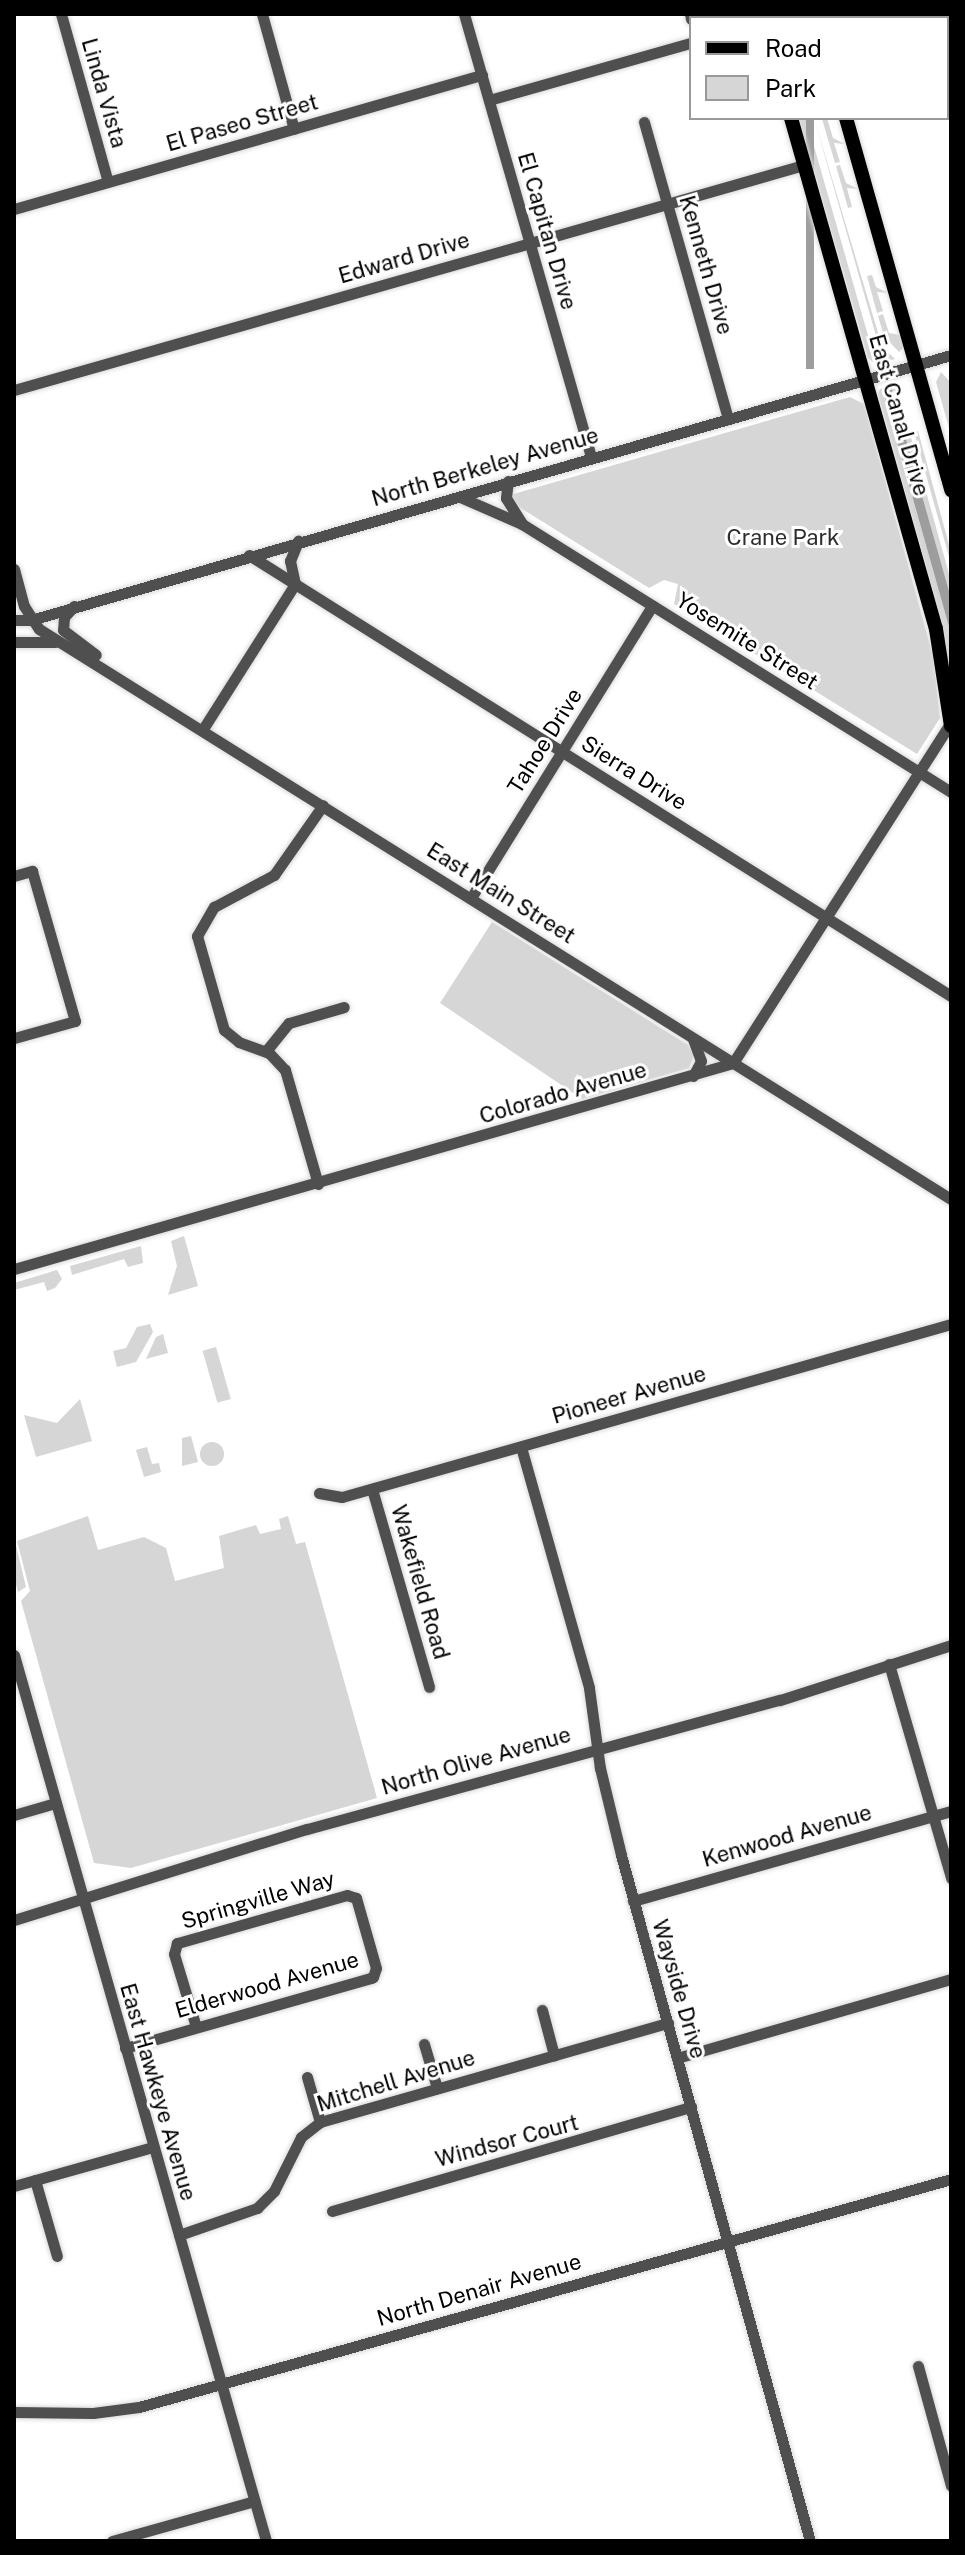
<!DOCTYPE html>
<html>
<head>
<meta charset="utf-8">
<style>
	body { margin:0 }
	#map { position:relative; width:965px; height:2555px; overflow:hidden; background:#fff; font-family:"Public Sans",sans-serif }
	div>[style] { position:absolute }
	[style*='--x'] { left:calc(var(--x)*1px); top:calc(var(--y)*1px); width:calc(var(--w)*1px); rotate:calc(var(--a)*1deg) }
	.green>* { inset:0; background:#d6d6d6; transform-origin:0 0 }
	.round { border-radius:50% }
	.water>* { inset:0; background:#9d9d9d; transform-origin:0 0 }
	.roads { filter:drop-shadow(0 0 2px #dbdbdb) drop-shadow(0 0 2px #dbdbdb) }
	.minor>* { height:11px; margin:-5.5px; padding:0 5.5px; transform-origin:5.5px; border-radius:5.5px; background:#4f4f4f }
	.major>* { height:14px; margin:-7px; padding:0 7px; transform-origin:7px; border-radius:7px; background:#000 }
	span { translate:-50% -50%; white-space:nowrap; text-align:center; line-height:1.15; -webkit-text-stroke:6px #fff; paint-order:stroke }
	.street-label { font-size:22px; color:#000 }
	.park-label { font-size:22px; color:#2d2d2d }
	.frame { position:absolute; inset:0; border:16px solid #000; pointer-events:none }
	.legend { position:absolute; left:689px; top:16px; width:260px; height:104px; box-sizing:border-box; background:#fff; border:2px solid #999; margin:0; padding:10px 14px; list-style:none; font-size:24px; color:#000 }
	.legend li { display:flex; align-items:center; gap:16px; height:40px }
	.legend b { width:40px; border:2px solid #999 }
</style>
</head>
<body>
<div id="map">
	<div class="green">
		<div style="clip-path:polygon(799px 118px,806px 118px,875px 360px,882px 357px,814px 118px,882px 346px,895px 359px,875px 364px,868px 358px)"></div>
		<div style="clip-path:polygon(827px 118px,833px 138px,845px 144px,834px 143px,840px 162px,835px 163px,822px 119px)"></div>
		<div style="clip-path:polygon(840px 165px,846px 183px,858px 189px,847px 188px,852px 207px,848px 208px,836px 166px)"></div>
		<div style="clip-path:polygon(872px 275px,876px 287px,888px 293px,877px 292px,883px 311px,877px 313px,867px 276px)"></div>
		<div style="clip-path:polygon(883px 314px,889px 333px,900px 335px,904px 347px,899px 352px,884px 336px,878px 316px)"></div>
		<div style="clip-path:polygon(941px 372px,951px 383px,951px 435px,936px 382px)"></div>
		<div style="clip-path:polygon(896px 384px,951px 581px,951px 598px,891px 386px,882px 390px,951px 634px,951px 679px,943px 627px,878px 394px,880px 389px)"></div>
		<div style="clip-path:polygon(850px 397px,864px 404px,933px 656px,940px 718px,917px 754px,674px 604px,678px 584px,664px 580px,649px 588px,511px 502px,510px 495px)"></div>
		<div style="clip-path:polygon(918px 431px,951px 552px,951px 564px,914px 432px)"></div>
		<div style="clip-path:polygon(492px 922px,688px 1045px,694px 1055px,689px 1068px,582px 1099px,440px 1003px)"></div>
		<div style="clip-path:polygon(184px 1236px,198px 1286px,168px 1295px,177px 1266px,171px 1241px)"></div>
		<div style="clip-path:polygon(141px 1246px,143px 1263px,128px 1267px,124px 1259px,72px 1275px,70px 1266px)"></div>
		<div style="clip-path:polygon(57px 1270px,62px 1279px,55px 1288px,47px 1291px,44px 1282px,14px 1290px,14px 1283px)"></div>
		<div style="clip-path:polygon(150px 1324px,153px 1332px,136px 1362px,117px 1367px,113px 1351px,126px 1348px,137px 1327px)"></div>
		<div style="clip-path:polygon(163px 1334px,168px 1353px,146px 1359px,156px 1337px)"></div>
		<div style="left:216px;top:1347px;width:54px;height:14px;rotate:74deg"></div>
		<div style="clip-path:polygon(80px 1399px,92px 1441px,36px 1457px,24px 1415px,57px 1423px)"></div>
		<div style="clip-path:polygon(191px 1436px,198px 1462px,182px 1466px,182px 1438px)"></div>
		<div class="round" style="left:200px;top:1442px;width:24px;height:24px"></div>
		<div style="clip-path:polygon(147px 1447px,152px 1464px,159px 1463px,161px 1472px,144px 1477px,136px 1450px)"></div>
		<div style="clip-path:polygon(88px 1516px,98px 1550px,144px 1537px,166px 1548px,175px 1581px,224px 1568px,219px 1536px,256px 1525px,260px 1534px,281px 1529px,279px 1519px,288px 1516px,296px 1544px,305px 1542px,377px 1798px,131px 1868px,94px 1863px,21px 1601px,30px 1591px,17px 1541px)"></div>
		<div style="clip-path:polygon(15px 1541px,26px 1587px,18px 1592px,14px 1577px)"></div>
	</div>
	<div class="water">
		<div style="left:806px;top:118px;width:8px;height:251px"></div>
		<div style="clip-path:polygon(891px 386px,951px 598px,951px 634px,882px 389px)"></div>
	</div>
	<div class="roads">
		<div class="minor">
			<div style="--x:61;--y:14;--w:174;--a:74.4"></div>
			<div style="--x:262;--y:14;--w:119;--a:74.5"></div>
			<div style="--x:464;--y:14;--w:462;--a:74"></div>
			<div style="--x:690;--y:14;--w:5;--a:79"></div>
			<div style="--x:947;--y:21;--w:4;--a:-14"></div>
			<div style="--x:489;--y:100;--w:210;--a:-15.8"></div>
			<div style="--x:644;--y:122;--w:309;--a:74.2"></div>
			<div style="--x:14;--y:209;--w:487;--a:-16"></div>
			<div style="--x:14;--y:390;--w:821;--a:-15.9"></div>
			<div style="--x:508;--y:481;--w:17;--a:97"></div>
			<div style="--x:506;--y:498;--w:31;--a:58"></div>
			<div style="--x:460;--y:497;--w:68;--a:23.5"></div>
			<div style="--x:522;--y:524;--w:506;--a:31.99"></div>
			<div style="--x:249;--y:555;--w:829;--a:32.14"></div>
			<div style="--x:14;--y:569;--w:38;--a:75"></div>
			<div style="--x:24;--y:606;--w:27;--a:57"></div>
			<div style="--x:39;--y:629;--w:1075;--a:32.01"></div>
			<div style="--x:295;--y:584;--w:24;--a:-102"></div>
			<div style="--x:290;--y:561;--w:22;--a:-68"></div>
			<div style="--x:74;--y:606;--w:15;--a:132"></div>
			<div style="--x:64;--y:617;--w:13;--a:94"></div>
			<div style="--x:63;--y:630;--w:41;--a:37.1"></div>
			<div style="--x:14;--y:620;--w:17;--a:0"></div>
			<div style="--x:31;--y:620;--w:957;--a:-16.07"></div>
			<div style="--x:14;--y:642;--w:41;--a:0"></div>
			<div style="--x:203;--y:729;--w:172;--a:-57.6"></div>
			<div style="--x:14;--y:876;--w:19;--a:-16"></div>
			<div style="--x:32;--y:871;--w:156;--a:74"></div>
			<div style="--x:75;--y:1021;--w:63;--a:164.4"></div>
			<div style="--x:471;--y:898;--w:344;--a:-58.2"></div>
			<div style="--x:693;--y:1039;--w:23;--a:70"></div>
			<div style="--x:701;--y:1061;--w:17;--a:118"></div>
			<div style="--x:266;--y:1051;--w:36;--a:-51"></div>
			<div style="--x:289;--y:1023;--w:57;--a:-16.2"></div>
			<div style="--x:318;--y:1184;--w:119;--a:-106.1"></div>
			<div style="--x:285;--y:1070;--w:23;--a:-133"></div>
			<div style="--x:269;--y:1053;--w:32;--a:-160"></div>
			<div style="--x:239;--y:1042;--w:19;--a:-141"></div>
			<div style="--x:224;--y:1030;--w:98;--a:-106"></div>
			<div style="--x:197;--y:936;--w:34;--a:-60"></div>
			<div style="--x:214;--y:907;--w:68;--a:-28.1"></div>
			<div style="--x:274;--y:875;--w:85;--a:-55"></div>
			<div style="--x:14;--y:1269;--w:748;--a:-15.99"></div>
			<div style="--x:733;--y:1063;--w:405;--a:-57.4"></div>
			<div style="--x:521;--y:1447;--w:250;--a:74.2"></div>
			<div style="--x:589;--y:1688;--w:81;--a:82.2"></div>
			<div style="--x:600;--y:1768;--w:89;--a:76.4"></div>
			<div style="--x:621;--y:1855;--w:712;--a:74.6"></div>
			<div style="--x:372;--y:1489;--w:206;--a:73.9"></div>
			<div style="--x:319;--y:1493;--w:23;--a:10"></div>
			<div style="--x:342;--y:1497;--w:633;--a:-15.86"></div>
			<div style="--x:14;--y:1655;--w:921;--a:74.12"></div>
			<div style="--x:889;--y:1664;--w:223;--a:73.8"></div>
			<div style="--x:14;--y:1815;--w:43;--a:-16.3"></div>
			<div style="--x:633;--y:1901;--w:330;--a:-15.8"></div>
			<div style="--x:14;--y:1920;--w:307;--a:-17.3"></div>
			<div style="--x:307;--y:1829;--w:490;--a:-15.3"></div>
			<div style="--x:780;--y:1700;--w:180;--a:-17.8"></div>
			<div style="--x:542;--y:2010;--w:47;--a:75.1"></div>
			<div style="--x:424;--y:2044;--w:46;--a:73.5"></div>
			<div style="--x:125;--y:2048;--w:256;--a:-15.9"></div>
			<div style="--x:371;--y:1978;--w:2;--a:-27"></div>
			<div style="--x:373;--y:1977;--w:9;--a:-72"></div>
			<div style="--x:376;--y:1968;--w:73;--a:-105.9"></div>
			<div style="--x:356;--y:1898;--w:9;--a:-162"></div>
			<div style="--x:347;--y:1895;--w:177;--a:164.2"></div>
			<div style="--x:177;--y:1943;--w:11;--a:105"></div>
			<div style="--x:174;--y:1954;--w:76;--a:73.2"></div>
			<div style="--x:677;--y:2058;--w:285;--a:-16.1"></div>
			<div style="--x:307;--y:2077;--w:47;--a:73.9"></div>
			<div style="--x:35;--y:2180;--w:79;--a:73.9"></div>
			<div style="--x:14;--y:2186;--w:144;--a:-15.7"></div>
			<div style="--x:332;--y:2211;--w:374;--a:-16.2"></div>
			<div style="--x:179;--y:2235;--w:83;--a:-19.1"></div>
			<div style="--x:257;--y:2208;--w:24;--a:-45"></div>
			<div style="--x:274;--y:2191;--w:60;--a:-63.4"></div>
			<div style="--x:301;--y:2137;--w:24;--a:-38"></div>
			<div style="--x:320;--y:2122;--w:362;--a:-15.9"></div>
			<div style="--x:918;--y:2366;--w:124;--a:74.6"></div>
			<div style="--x:14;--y:2412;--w:79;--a:0.7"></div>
			<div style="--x:93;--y:2413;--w:46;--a:-7.4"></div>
			<div style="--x:139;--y:2407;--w:843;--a:-15.68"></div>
			<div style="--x:112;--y:2541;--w:148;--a:-15.7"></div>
		</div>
		<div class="major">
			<div style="--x:761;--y:14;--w:4;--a:76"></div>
			<div style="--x:816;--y:14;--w:4;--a:76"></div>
			<div style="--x:791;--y:118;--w:531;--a:74.16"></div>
			<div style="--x:936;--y:629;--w:98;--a:81.2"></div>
			<div style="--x:846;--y:118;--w:387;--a:74.2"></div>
		</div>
	</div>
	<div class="street-label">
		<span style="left:104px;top:93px;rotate:74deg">Linda Vista</span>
		<span style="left:242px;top:123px;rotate:-16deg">El Paseo Street</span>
		<span style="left:547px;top:231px;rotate:74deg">El Capitan Drive</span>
		<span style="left:404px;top:258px;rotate:-16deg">Edward Drive</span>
		<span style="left:706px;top:265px;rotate:74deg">Kenneth Drive</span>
		<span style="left:899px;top:415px;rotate:74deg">East Canal Drive</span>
		<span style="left:485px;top:467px;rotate:-16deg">North Berkeley Avenue</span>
		<span style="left:747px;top:641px;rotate:32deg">Yosemite Street</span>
		<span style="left:545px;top:741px;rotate:-58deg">Tahoe Drive</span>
		<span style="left:634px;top:773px;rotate:32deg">Sierra Drive</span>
		<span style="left:501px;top:893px;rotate:32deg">East Main Street</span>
		<span style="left:563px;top:1093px;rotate:-16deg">Colorado Avenue</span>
		<span style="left:629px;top:1395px;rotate:-16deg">Pioneer Avenue</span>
		<span style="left:420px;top:1582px;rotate:74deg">Wakefield Road</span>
		<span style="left:476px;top:1761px;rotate:-16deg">North Olive Avenue</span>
		<span style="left:787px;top:1836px;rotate:-16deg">Kenwood Avenue</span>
		<span style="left:258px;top:1900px;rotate:-16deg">Springville Way</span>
		<span style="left:267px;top:1985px;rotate:-16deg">Elderwood Avenue</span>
		<span style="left:679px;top:1989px;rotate:74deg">Wayside Drive</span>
		<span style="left:396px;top:2081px;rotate:-17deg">Mitchell Avenue</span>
		<span style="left:158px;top:2092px;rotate:74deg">East Hawkeye Avenue</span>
		<span style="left:507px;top:2141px;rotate:-15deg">Windsor Court</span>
		<span style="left:479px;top:2290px;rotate:-16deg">North Denair Avenue</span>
	</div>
	<div class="park-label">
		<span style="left:783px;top:538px">Crane Park</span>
	</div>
	<div class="frame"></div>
	<ul class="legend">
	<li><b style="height:10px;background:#000"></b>Road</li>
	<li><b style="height:22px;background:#d6d6d6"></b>Park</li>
	</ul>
</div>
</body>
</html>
